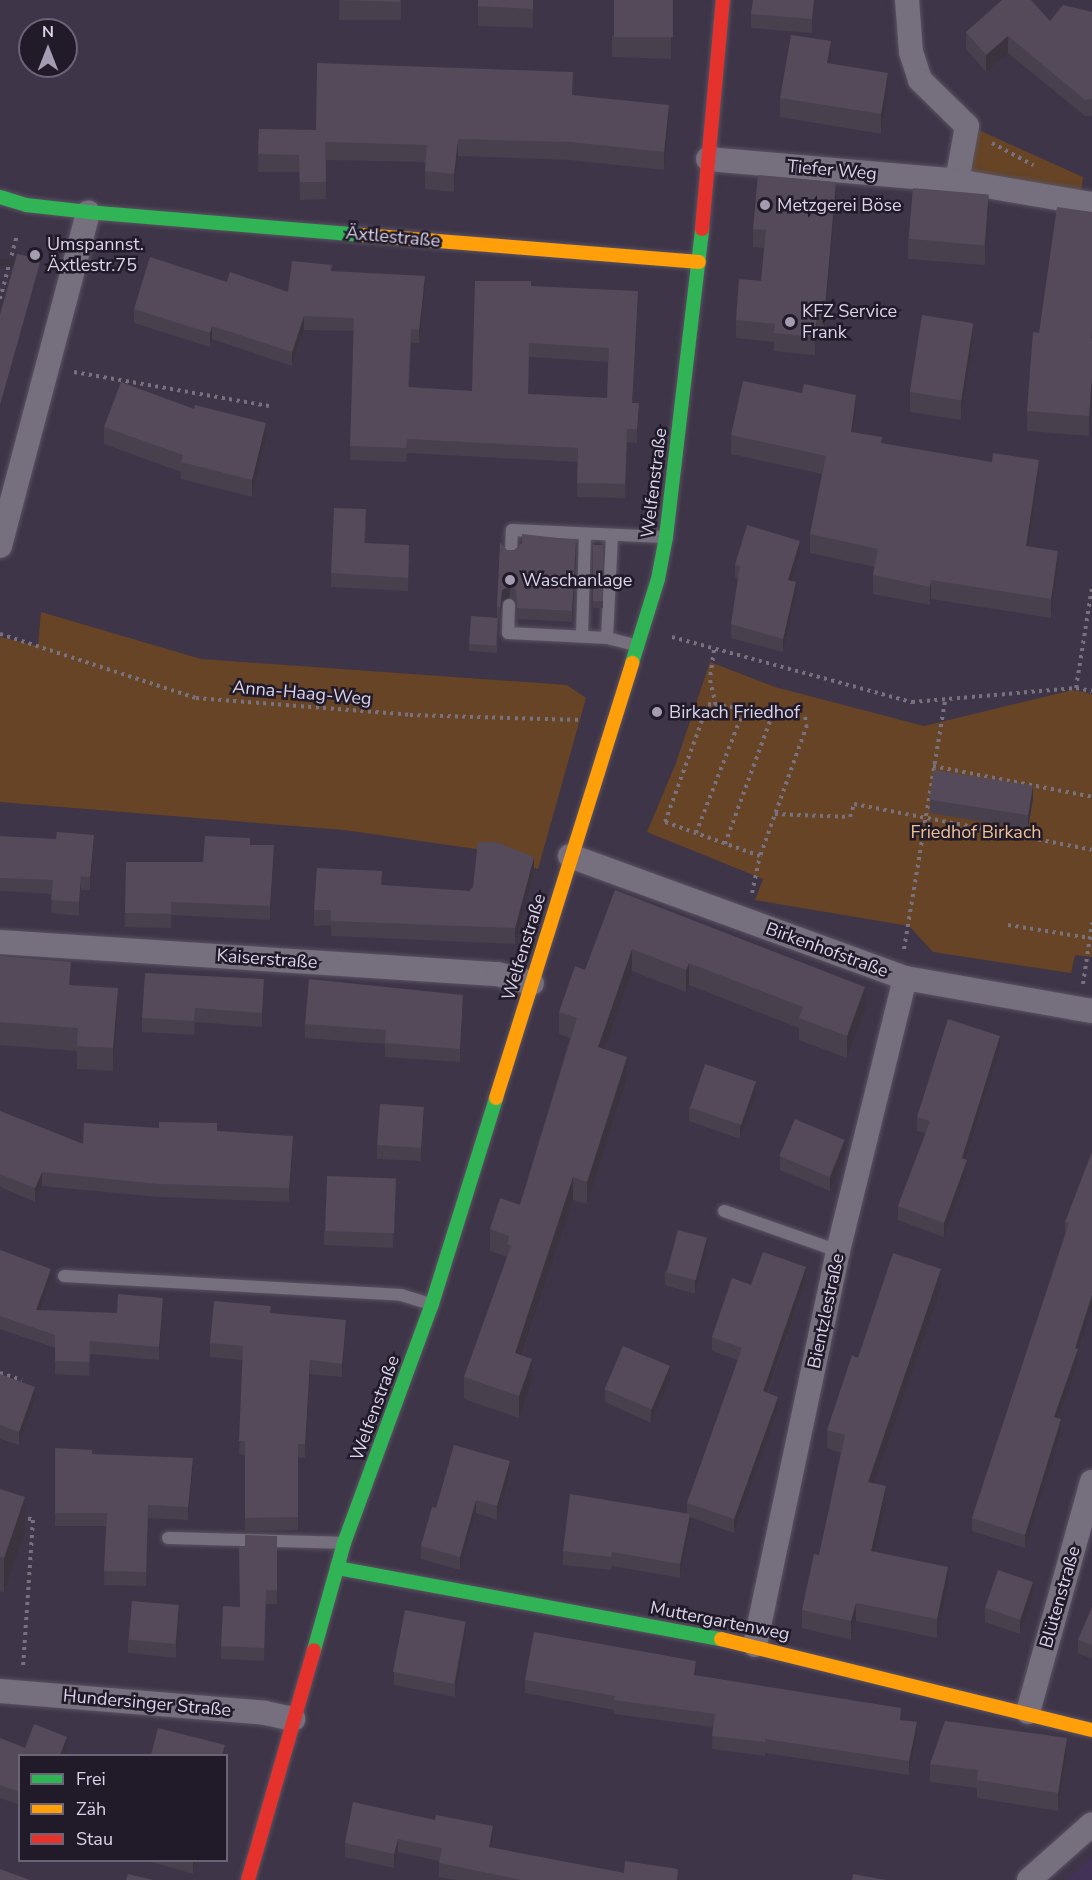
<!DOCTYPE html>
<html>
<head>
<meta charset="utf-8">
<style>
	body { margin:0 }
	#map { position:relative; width:1092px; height:1880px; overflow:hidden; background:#3e3548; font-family:"Nunito Sans",sans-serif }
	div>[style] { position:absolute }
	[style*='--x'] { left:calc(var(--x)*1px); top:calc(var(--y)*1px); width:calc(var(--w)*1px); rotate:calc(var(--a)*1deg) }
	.built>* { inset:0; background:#423258 }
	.green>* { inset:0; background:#664425 }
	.path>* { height:4px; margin-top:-2px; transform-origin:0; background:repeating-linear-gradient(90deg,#78727f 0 3px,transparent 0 7.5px) }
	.roads { filter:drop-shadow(0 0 2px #595262) drop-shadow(0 0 2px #595262) }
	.lane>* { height:12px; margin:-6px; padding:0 6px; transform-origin:6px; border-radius:6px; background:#756f7e }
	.street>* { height:24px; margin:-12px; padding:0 12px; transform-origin:12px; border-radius:12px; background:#756f7e }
	.fast>* { height:14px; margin:-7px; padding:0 7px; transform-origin:7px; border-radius:7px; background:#30b455 }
	.slow>* { height:14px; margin:-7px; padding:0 7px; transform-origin:7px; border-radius:7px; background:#ff9f0a }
	.jam>* { height:14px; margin:-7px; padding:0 7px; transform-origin:7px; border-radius:7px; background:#e5322d }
	.wall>* { inset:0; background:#48404d; transform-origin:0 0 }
	.shaded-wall>* { inset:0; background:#3b343f; transform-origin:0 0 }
	.building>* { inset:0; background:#544a5a; transform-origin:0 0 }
	.dots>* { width:16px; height:16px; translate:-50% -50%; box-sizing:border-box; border:3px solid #201a29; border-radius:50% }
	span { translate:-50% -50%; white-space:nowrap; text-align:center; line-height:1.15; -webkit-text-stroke:5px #201a29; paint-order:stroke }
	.street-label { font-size:18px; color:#dbd3e9 }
	.poi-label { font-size:18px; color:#dbd3e9 }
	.left { translate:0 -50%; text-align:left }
	.park-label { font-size:18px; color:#f1c195 }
	.legend { position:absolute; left:18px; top:1754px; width:210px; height:108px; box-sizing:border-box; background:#201a29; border:2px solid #6b6476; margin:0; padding:8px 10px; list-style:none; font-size:18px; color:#dbd3e9 }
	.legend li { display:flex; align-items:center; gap:12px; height:30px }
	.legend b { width:30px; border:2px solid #6b6476 }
	.north { position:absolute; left:18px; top:18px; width:60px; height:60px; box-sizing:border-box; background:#201a29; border:2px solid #6b6476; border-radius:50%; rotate:0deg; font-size:16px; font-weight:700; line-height:24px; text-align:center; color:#dbd3e9 }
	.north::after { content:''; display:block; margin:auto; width:21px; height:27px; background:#a49cb1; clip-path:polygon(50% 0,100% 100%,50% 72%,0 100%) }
</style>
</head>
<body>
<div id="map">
	<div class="built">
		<div style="clip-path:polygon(1092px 1857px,1092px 1880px,1067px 1880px)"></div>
	</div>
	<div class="green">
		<div style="clip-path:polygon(974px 128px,1083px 177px,1081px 193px,967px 173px)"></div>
		<div style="clip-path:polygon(41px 612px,201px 659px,567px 685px,586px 698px,538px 869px,483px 850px,344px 830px,0 802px,0 637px,38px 646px)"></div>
		<div style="clip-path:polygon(710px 662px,775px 687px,924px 726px,1073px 690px,1092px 694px,1092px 957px,1075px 955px,1071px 973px,933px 952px,909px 926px,755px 900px,763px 879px,647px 832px,676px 763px)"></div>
	</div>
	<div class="path">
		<div style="--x:992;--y:143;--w:47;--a:28.2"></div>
		<div style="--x:0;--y:299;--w:66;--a:-75.1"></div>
		<div style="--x:74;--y:372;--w:198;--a:9.9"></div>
		<div style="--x:0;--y:634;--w:206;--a:18.1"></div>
		<div style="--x:196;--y:698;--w:215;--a:4.5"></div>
		<div style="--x:410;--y:715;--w:172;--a:1.7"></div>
		<div style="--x:672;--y:637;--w:249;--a:15.2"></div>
		<div style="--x:912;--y:702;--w:165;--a:-4.9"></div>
		<div style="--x:1076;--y:688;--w:16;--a:11"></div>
		<div style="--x:714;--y:650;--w:30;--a:98"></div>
		<div style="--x:710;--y:680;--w:26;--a:77"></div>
		<div style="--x:1076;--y:688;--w:102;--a:-81"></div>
		<div style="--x:708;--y:704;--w:98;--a:7.6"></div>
		<div style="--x:805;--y:717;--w:8;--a:76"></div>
		<div style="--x:807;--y:725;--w:139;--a:109.7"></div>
		<div style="--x:760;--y:856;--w:101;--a:-160.3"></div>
		<div style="--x:665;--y:822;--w:126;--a:-70"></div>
		<div style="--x:933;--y:766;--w:162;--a:11"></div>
		<div style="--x:775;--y:814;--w:75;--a:2.3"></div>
		<div style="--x:850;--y:817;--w:14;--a:-73"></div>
		<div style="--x:854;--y:804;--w:242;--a:10.9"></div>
		<div style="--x:696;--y:833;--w:133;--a:-68.8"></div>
		<div style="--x:725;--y:844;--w:140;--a:-69.9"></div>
		<div style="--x:752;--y:893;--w:38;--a:-78"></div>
		<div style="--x:1008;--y:925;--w:83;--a:9"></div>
		<div style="--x:904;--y:949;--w:251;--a:-80.6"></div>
		<div style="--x:1083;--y:984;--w:62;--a:-81.6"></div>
		<div style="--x:0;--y:1373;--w:23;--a:18"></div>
		<div style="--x:21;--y:1516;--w:13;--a:18"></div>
		<div style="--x:33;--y:1520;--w:148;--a:93.9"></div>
	</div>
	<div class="roads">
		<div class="lane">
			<div style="--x:511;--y:554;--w:24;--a:-88"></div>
			<div style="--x:512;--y:530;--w:152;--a:2.6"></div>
			<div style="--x:509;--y:605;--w:28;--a:92"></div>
			<div style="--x:508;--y:633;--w:99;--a:2.9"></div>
			<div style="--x:607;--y:638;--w:30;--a:14"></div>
			<div style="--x:582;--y:636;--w:102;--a:-88.3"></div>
			<div style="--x:607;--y:638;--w:103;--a:-87.2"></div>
			<div style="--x:724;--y:1211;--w:121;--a:19.3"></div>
			<div style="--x:64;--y:1276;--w:338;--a:3.2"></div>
			<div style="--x:401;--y:1295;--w:31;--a:17"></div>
			<div style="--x:168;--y:1538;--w:175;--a:1.6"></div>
		</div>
		<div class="street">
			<div style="--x:907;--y:0;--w:52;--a:85.6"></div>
			<div style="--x:911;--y:52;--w:29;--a:72"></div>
			<div style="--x:920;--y:80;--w:66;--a:44.4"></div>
			<div style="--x:967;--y:126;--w:56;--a:100.3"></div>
			<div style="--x:708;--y:159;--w:250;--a:5"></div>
			<div style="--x:957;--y:181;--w:137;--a:9.7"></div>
			<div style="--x:0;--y:546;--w:345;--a:-75.2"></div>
			<div style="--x:570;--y:856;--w:357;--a:20"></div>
			<div style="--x:905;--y:978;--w:190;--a:10"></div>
			<div style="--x:0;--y:942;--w:499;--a:3.7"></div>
			<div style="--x:498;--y:974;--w:35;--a:15"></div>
			<div style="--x:755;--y:1645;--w:403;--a:-78.1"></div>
			<div style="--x:838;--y:1251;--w:281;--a:-76.2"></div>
			<div style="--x:0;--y:1691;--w:266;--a:4.7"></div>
			<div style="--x:265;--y:1713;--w:29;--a:12"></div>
			<div style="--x:1028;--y:1712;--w:239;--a:-74.5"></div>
			<div style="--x:1029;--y:1880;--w:84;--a:-41.6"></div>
		</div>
		<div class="fast">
			<div style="--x:0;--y:197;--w:27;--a:17"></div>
			<div style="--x:26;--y:205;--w:62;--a:6.4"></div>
			<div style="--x:88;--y:212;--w:277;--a:4.8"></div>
			<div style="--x:632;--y:663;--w:88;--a:-72.8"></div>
			<div style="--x:658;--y:579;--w:43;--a:-79.2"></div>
			<div style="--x:666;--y:537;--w:310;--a:-83.3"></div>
			<div style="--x:337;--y:1568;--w:391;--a:10.5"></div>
			<div style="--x:314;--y:1650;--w:111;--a:-74.3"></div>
			<div style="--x:344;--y:1543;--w:255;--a:-69.8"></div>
			<div style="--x:432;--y:1304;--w:216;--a:-72.7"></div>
		</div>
		<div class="slow">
			<div style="--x:364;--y:235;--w:336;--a:4.6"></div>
			<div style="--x:496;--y:1098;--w:456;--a:-72.6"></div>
			<div style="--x:721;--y:1639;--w:382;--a:13.8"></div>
		</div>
		<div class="jam">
			<div style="--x:702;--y:229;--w:230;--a:-84.8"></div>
			<div style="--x:248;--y:1880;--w:239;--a:-74"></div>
		</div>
	</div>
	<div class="wall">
		<div style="left:339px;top:0;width:62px;height:20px"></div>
		<div style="clip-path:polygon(534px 0,533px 28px,478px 26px,478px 6px)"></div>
		<div style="clip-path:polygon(674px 0,671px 59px,612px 57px,612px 37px)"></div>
		<div style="clip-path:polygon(815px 0,812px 33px,751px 28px,751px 14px)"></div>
		<div style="clip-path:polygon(1092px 12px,1092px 116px,1085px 116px,1008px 53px,986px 72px,966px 49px,966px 32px,1050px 21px)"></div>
		<div style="clip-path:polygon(831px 61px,830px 64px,888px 93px,881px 134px,780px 117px,780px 98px)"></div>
		<div style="clip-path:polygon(573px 95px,669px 122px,664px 170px,570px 160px,458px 156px,454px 192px,425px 189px,425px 162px,326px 160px,326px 199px,300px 200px,299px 172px,258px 172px,259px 129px,316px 130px)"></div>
		<div style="clip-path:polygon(836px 200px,824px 335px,817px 334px,815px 355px,774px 351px,774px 342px,736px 338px,736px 320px,761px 281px,764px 248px,753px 247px,753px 229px)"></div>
		<div style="clip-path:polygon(1092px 212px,1092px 396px,1089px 436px,1027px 431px,1027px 411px,1039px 333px)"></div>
		<div style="clip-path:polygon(989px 214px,985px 265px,908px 259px,908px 239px)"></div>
		<div style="clip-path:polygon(evenodd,332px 271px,425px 290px,419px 343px,411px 343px,409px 388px,472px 391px,531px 286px,638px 305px,633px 403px,639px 417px,637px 443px,627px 442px,625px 498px,577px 497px,578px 462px,407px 453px,406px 462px,350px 460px,354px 331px,304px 330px,292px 366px,212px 339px,210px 347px,134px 323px,134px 309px,227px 282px,288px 292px,332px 271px,529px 357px,608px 362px,607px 398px,528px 394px,529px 357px)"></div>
		<div style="clip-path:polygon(973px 343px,961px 420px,910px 412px,910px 392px)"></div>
		<div style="clip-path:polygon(856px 413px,854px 432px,882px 443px,1039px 479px,1029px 546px,1058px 569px,1051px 618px,931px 599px,930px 605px,873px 594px,873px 575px,875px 567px,810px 553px,810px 534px,822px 474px,731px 454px,731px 435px)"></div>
		<div style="clip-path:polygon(104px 427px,266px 440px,252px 497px,181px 479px,181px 472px,104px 444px)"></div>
		<div style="clip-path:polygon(366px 523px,365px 543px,409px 558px,408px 591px,331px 587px,331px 573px)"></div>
		<div style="left:593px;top:545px;width:10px;height:63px"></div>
		<div style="clip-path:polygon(507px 550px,576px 551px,572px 622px,517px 619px,516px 602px,510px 597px,502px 601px,500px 618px,497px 618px,497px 607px)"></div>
		<div style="clip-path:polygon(800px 554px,792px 581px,796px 596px,783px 652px,731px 638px,731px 624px,738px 579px,735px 578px,735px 565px)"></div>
		<div style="clip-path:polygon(498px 625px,497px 653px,469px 651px,469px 644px)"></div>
		<div style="clip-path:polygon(1033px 799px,1028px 829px,930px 813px,930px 800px)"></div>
		<div style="clip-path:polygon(0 836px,94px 848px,90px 890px,81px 890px,79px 916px,51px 913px,52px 894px,0 891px)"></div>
		<div style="clip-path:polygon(250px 845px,274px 859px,270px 920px,171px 915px,171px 928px,125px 927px,126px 862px,203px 862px)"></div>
		<div style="clip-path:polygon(534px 873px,515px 944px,331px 936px,331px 925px,314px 926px,314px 910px,382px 885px,469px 891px)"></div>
		<div style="clip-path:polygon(615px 890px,865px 1010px,847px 1058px,799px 1040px,799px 1028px,689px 985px,686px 992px,632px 971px,605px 1049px,627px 1079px,587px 1204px,573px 1200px,522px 1355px,532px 1381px,519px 1418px,464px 1399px,464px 1377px,507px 1257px,490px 1251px,490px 1229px,520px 1205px,570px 1038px,559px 1034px,559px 1012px,585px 970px)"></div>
		<div style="clip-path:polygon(0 956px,71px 985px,118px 1012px,113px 1071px,77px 1069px,77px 1051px,0 1045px)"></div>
		<div style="clip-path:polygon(264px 993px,262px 1027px,195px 1022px,194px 1035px,142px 1032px,142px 1018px)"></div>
		<div style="clip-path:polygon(463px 1008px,460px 1062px,385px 1057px,385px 1044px,305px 1038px,305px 1024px)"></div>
		<div style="clip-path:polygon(1000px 1050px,966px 1160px,967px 1174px,944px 1237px,898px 1220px,898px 1206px,926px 1133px,917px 1131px,917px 1117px)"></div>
		<div style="clip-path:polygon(756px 1096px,740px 1139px,689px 1121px,689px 1107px)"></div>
		<div style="clip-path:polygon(0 1111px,83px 1144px,159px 1128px,217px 1131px,293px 1150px,289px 1202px,158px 1197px,42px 1186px,35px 1202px,0 1187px)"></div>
		<div style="clip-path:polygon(424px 1121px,421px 1161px,377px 1159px,377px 1145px)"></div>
		<div style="clip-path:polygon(1092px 1152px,1078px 1351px,1078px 1362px,1058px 1419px,1061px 1433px,1025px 1548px,972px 1531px,972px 1518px,1065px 1234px,1065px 1222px)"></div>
		<div style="clip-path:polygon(845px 1154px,830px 1191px,780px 1170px,780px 1156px)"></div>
		<div style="clip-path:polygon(396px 1193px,393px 1248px,324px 1245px,324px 1231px)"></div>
		<div style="clip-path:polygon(0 1250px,51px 1282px,41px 1310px,117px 1313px,163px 1312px,159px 1360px,90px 1354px,89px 1376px,55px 1374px,55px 1348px,0 1329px)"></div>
		<div style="clip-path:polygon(707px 1252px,695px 1294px,665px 1285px,665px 1272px)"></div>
		<div style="clip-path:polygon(806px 1280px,768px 1393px,778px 1410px,734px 1533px,690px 1517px,690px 1528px,680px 1578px,612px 1566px,611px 1570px,563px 1565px,563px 1551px,687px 1514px,687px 1503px,738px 1360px,712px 1351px,712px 1337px,751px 1285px)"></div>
		<div style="clip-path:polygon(941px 1288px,874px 1483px,886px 1505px,875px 1551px,948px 1585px,937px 1638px,856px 1621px,851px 1640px,802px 1628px,802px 1610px,819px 1555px,841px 1453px,827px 1448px,827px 1430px,858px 1358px)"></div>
		<div style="clip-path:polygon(271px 1313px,346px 1333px,342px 1377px,310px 1374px,305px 1458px,298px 1457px,298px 1530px,245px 1532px,245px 1455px,239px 1454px,243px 1360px,210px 1357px,210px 1343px)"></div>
		<div style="clip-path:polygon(0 1374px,35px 1400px,19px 1445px,0 1439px)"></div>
		<div style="clip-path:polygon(670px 1380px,651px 1423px,605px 1402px,605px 1389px)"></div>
		<div style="clip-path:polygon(55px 1448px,193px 1472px,188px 1520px,148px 1518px,146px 1586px,104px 1585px,106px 1526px,55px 1526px)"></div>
		<div style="clip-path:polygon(510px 1474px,497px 1520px,476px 1513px,460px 1570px,421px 1559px,421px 1546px,436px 1508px)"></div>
		<div style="clip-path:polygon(0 1489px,25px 1532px,4px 1593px,0 1591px)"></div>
		<div style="clip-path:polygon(277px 1536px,277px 1604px,266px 1604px,264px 1661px,221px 1659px,221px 1646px,240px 1607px,245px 1547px)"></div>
		<div style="clip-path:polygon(1033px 1596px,1020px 1634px,985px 1622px,985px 1608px)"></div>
		<div style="clip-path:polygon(1092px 1607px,1092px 1659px,1078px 1653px,1078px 1640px)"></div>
		<div style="clip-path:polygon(179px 1618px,176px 1658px,128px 1653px,128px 1640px)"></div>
		<div style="clip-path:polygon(466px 1635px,455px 1697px,394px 1685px,394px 1672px)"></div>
		<div style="clip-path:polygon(696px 1676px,901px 1720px,917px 1736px,909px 1775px,765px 1753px,765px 1756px,712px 1749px,713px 1727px,614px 1714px,614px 1710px,525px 1693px,525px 1680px)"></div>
		<div style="clip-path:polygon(0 1738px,25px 1748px,67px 1751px,20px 1755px,20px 1805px,0 1798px)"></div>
		<div style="clip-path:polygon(1067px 1756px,1058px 1811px,977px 1798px,977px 1788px,930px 1782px,930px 1764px)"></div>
		<div style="clip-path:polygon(353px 1802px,493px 1840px,492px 1848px,624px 1873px,678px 1880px,456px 1880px,439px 1877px,439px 1861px,398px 1852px,394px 1868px,345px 1857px,345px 1843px)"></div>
		<div style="clip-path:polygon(152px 1860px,196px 1860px,193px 1874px,152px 1862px)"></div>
	</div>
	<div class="shaded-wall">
		<div style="clip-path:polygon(533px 0,534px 0,533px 28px)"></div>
		<div style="clip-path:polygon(673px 0,674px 0,671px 59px,671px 40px)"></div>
		<div style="clip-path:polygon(814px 0,815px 0,812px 33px,812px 19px)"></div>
		<div style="clip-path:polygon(1008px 36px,1008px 53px,986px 72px,986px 55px)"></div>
		<div style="clip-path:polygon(831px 41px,831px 61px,827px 83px,827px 63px)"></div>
		<div style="clip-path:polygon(888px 73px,888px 93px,881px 134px,881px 114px)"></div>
		<div style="clip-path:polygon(669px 105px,669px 122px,664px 170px,664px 152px)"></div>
		<div style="clip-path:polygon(458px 139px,458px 156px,454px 192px,454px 174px)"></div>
		<div style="clip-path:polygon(836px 182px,836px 200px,824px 335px,824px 317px)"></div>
		<div style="clip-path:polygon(989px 194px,989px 214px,985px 265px,985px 245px)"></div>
		<div style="left:41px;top:259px;width:7px;height:152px;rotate:90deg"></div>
		<div style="clip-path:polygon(425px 276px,425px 290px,419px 343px,419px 330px)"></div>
		<div style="clip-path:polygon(638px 291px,638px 305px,632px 416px,632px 403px)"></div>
		<div style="clip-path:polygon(304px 316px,304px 330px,292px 366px,292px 352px)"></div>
		<div style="clip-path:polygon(817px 316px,817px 334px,815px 355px,815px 337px)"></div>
		<div style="clip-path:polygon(973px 323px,973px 343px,961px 420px,961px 400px)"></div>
		<div style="clip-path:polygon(212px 326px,212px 339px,210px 347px,210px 333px)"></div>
		<div style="clip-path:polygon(1092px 376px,1092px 396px,1089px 436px,1089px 416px)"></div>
		<div style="clip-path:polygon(856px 395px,856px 413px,851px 451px,851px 432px)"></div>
		<div style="clip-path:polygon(639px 403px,639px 417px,637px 443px,637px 429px)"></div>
		<div style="clip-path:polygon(266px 423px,266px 440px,252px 497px,252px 480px)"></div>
		<div style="clip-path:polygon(1039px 460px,1039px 479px,1026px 564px,1026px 546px)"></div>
		<div style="clip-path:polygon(576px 540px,576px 551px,572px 622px,572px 611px)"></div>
		<div style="clip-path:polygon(800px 541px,800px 554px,788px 594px,788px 580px)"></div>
		<div style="clip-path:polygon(1058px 551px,1058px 569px,1051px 618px,1051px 599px)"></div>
		<div style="clip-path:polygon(931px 580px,931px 599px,930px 605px,930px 587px)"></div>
		<div style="clip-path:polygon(796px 582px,796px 596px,783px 652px,783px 639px)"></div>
		<div style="clip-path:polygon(510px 586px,510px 597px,502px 601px,500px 618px,502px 590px)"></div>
		<div style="clip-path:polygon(1033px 785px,1033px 799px,1028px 829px,1028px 816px)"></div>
		<div style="clip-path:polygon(94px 835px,94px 848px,90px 890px,90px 877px)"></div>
		<div style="clip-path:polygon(274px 845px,274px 859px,270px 920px,270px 906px)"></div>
		<div style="clip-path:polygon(534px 857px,534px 873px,515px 944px,515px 928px)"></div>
		<div style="clip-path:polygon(81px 876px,81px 890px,79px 916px,79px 902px)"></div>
		<div style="clip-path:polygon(632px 949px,632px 971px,598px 1069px,598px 1047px)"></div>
		<div style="clip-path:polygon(689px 963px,689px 985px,686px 992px,686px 970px)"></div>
		<div style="clip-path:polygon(264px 979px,264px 993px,262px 1027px,262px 1013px)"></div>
		<div style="clip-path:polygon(865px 987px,865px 1010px,847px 1058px,847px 1036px)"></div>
		<div style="clip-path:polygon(118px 988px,118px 1012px,113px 1071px,113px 1048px)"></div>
		<div style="clip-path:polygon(463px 995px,463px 1008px,460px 1062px,460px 1049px)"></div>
		<div style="clip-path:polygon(1000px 1036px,1000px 1050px,962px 1172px,962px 1158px)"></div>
		<div style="clip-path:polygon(627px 1057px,627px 1079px,587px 1204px,587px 1182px)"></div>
		<div style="clip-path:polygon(756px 1082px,756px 1096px,740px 1139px,740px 1126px)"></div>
		<div style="clip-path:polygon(424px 1107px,424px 1121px,421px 1161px,421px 1148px)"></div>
		<div style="clip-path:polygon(293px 1136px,293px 1150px,289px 1202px,289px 1188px)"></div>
		<div style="clip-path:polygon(845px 1140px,845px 1154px,830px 1191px,830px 1178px)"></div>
		<div style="clip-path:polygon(967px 1160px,967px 1174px,944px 1237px,944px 1223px)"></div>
		<div style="clip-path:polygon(42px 1172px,42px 1186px,35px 1202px,35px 1188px)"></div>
		<div style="clip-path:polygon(573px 1177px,573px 1200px,515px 1375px,515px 1353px)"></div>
		<div style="clip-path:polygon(396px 1179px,396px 1193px,393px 1248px,393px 1234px)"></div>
		<div style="clip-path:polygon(707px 1238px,707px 1252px,695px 1294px,695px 1281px)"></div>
		<div style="clip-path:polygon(806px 1267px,806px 1280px,763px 1405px,763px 1391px)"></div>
		<div style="clip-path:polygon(51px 1269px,51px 1282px,36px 1323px,36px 1310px)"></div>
		<div style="clip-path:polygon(941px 1269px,941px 1288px,868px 1501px,868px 1482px)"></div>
		<div style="clip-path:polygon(1092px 1295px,1092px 1308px,1078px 1351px,1078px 1362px,1054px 1431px,1054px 1417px,1075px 1348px)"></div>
		<div style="clip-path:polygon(163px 1298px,163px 1312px,159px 1360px,159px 1347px)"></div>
		<div style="clip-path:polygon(346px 1320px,346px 1333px,342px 1377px,342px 1364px)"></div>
		<div style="clip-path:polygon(532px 1359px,532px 1381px,519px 1418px,519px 1396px)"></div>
		<div style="clip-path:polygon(310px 1360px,310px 1374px,305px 1458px,305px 1444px)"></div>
		<div style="clip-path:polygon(670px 1366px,670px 1380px,651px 1423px,651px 1409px)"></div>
		<div style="clip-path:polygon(35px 1387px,35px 1400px,19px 1445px,19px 1432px)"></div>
		<div style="clip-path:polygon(778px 1397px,778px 1410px,734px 1533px,734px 1519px)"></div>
		<div style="clip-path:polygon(1061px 1419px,1061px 1433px,1025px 1548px,1025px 1535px)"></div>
		<div style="clip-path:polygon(193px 1458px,193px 1472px,188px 1520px,188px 1507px)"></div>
		<div style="clip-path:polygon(510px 1461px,510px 1474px,497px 1520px,497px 1506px)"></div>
		<div style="clip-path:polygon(886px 1486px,886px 1505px,871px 1569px,871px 1551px)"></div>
		<div style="clip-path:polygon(25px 1497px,25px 1532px,4px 1593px,4px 1558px)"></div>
		<div style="clip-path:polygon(476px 1500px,476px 1513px,460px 1570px,460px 1557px)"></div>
		<div style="clip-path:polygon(690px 1514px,690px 1528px,680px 1578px,680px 1564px)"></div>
		<div style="clip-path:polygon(948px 1567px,948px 1585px,937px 1638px,937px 1619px)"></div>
		<div style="clip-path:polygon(1033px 1582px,1033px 1596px,1020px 1634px,1020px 1621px)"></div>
		<div style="clip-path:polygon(856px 1603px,856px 1621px,851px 1640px,851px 1621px)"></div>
		<div style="clip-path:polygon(179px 1605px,179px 1618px,176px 1658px,176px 1644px)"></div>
		<div style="clip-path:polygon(466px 1622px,466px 1635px,455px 1697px,455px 1683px)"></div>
		<div style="clip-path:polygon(696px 1661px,696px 1674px,694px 1689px,694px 1675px)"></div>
		<div style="clip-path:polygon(917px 1722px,917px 1736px,909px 1775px,909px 1761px)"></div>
		<div style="clip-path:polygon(67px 1737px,67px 1751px,65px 1755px,60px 1755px)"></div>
		<div style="clip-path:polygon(1067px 1738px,1067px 1756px,1058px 1811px,1058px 1793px)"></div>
		<div style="clip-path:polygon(493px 1826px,493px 1840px,489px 1861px,489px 1847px)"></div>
		<div style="clip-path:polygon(398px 1839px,398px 1852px,394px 1868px,394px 1854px)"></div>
		<div style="clip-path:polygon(193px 1860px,196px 1860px,193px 1874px)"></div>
	</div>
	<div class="building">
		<div style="clip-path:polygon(339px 0,400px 0,400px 2px)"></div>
		<div style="clip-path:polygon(478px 0,533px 0,533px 9px,478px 6px)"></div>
		<div style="left:614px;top:0;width:59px;height:37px"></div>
		<div style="clip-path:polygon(753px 0,814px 0,812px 19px,751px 14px)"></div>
		<div style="clip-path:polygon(1002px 0,1031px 0,1050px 21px,1063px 5px,1092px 12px,1092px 99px,1085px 100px,1008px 36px,986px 55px,966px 32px)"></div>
		<div style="clip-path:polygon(791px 35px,831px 41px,827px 63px,888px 73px,881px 114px,780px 98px)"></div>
		<div style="clip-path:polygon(317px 63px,573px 72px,572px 95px,669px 105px,664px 152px,570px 142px,458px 139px,454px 174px,425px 171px,427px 145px,325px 142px,326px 182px,300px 182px,299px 155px,258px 154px,259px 129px,316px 130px)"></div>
		<div style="clip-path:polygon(758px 175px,836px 182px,824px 317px,817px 316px,815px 337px,774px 333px,775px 324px,736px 320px,739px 279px,761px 281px,766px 230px,753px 229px)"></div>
		<div style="left:913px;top:188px;width:76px;height:51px;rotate:5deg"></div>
		<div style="clip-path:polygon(1057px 207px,1092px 212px,1092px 328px,1091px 338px,1092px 339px,1092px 376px,1089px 416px,1027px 411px,1033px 332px,1039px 333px)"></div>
		<div style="clip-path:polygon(17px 254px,41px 259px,0 405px,0 315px)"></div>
		<div style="clip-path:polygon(evenodd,150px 257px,227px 282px,230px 272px,288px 292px,292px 261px,332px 265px,331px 271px,425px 276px,419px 330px,411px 329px,408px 387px,472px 391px,475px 281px,531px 281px,531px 286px,638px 291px,632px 403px,639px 403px,637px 429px,627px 429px,625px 484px,577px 483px,578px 448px,407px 439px,406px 448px,350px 446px,354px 318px,304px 316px,292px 352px,212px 326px,210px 333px,134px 309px,150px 257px,529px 343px,609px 348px,607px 398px,528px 394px,529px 343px)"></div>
		<div style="left:922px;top:315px;width:52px;height:78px;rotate:9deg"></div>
		<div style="clip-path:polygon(743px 381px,802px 393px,804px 384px,856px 395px,851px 432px,882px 437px,881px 443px,992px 462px,993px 453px,1039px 460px,1026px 546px,1058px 551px,1051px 599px,931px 580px,930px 587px,873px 575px,878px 549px,810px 534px,826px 456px,731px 435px)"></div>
		<div style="clip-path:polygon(121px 382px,194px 409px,195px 405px,266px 423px,252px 480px,181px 462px,183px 455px,104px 427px)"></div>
		<div style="clip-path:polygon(334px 508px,366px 509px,364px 543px,409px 545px,408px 578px,331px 573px)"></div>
		<div style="clip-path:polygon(747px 525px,800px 541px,788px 580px,796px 582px,783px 639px,731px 624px,740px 566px,735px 565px)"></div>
		<div style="clip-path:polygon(522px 534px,576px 540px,572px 611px,517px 608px,516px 590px,510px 586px,502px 590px,500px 607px,497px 607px,500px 542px,507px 550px,514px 550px,522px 543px)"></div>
		<div style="left:593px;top:545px;width:10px;height:56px"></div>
		<div style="left:471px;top:616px;width:27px;height:28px;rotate:4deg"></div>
		<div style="left:934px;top:770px;width:100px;height:30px;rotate:9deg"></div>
		<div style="clip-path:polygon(57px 832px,94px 835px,90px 877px,81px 876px,79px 902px,51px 900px,53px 880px,0 878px,0 836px,56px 839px)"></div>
		<div style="clip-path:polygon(205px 836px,250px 838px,250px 845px,274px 845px,270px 906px,171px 902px,171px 914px,125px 913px,126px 862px,203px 862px)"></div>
		<div style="clip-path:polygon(478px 842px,496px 842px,534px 857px,515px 928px,331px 921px,331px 910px,314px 910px,317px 868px,382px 871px,381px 885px,469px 891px,473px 887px)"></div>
		<div style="clip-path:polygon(615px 890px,865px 987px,847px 1036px,799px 1018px,803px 1007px,689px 963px,686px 970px,632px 949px,598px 1047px,627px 1057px,587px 1182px,573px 1177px,515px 1353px,532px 1359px,519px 1396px,464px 1377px,511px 1246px,507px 1244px,509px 1236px,490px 1229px,500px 1198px,520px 1205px,577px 1018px,559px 1012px,575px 966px,585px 970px)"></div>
		<div style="clip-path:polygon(0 956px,71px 962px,69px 985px,118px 988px,113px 1048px,77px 1046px,78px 1028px,0 1022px)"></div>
		<div style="clip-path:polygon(145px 973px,264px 979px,262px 1013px,195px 1008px,194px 1021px,142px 1018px)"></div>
		<div style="clip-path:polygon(309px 979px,463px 995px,460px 1049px,385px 1043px,386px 1030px,305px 1024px)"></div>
		<div style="clip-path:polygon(948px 1019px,1000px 1036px,962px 1158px,967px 1160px,944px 1223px,898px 1206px,930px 1121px,917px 1117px)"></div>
		<div style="left:705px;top:1064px;width:54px;height:46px;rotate:19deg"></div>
		<div style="left:380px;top:1104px;width:44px;height:41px;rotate:4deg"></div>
		<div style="clip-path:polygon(0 1111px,83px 1144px,84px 1123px,159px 1128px,159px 1122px,217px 1123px,217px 1131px,293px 1136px,289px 1188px,158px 1184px,42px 1172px,35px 1188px,0 1174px)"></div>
		<div style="left:795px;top:1119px;width:54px;height:40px;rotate:23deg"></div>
		<div style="clip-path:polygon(1092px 1152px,1092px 1295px,1075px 1348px,1078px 1349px,1054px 1417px,1061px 1419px,1025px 1535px,972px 1518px,1069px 1223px,1065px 1222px)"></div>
		<div style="left:327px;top:1176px;width:69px;height:55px;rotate:2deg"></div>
		<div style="left:678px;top:1230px;width:30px;height:44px;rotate:15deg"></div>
		<div style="clip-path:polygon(0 1250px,51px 1269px,36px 1310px,117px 1313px,118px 1294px,163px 1298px,159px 1347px,90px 1341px,89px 1362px,55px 1361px,55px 1335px,0 1316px)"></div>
		<div style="clip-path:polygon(763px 1252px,806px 1267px,763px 1391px,778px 1397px,734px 1519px,687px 1503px,742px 1348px,712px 1337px,732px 1278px,751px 1285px)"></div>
		<div style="clip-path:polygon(893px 1253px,941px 1269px,868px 1482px,886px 1486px,871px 1551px,948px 1567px,937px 1619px,856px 1603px,851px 1621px,802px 1610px,814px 1554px,819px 1555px,845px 1435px,827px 1430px,852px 1355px,858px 1358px)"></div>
		<div style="clip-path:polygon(214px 1301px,271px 1306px,270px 1313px,346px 1320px,342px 1364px,310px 1360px,305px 1444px,298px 1444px,298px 1517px,245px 1518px,245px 1441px,239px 1441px,243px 1346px,210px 1343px)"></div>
		<div style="left:623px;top:1346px;width:51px;height:47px;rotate:23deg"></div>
		<div style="clip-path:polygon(0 1374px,35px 1387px,19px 1432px,0 1425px)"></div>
		<div style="clip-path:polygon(454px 1445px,510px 1461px,497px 1506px,476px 1500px,460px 1557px,421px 1546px,432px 1507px,436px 1508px)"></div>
		<div style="clip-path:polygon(55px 1448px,92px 1450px,92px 1454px,193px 1458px,188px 1507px,148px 1505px,146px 1572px,104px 1571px,107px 1513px,55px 1513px)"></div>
		<div style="clip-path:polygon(0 1489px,25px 1497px,4px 1558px,0 1557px)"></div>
		<div style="clip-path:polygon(570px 1494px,690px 1514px,680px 1564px,612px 1552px,611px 1557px,563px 1551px)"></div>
		<div style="clip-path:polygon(245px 1535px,277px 1536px,277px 1590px,266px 1590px,264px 1648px,221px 1646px,223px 1606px,240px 1607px,239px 1547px,245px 1547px)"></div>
		<div style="left:998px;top:1570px;width:37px;height:40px;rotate:19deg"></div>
		<div style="left:132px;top:1601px;width:47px;height:39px;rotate:5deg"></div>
		<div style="clip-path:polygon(1092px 1607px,1092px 1645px,1078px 1640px)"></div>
		<div style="left:405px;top:1610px;width:62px;height:63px;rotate:11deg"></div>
		<div style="clip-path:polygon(534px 1632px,696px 1661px,694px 1675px,901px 1708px,900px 1720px,917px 1722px,909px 1761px,765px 1739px,765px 1742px,712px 1736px,715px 1714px,614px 1700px,615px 1696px,525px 1680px)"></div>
		<div style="clip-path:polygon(945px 1721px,1067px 1738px,1058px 1793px,977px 1780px,978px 1770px,930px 1764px)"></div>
		<div style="clip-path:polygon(34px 1724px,67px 1737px,60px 1755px,20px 1755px,20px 1792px,0 1785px,0 1738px,25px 1748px)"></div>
		<div style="clip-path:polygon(158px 1728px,225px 1745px,222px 1755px,151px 1755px)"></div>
		<div style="clip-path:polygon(353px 1802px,435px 1820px,436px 1815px,493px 1826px,489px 1847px,624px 1873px,625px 1861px,678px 1869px,677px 1880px,522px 1880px,439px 1863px,442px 1848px,398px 1839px,394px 1854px,345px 1843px)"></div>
		<div style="clip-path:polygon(0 1869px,30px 1880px,0 1880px)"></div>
		<div style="clip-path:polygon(128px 1874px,153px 1880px,126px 1880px)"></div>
		<div style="clip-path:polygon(853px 1874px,886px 1880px,852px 1880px)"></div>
	</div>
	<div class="dots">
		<div style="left:765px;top:205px;background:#a49cb1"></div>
		<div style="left:35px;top:255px;background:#a49cb1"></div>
		<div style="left:790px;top:322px;background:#a49cb1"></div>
		<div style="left:510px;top:580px;background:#a49cb1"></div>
		<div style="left:657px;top:712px;background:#a49cb1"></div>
	</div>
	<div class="street-label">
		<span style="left:832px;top:170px;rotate:5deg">Tiefer Weg</span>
		<span style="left:393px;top:237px;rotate:5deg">Äxtlestraße</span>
		<span style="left:654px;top:483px;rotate:-83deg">Welfenstraße</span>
		<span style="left:302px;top:693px;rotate:5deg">Anna-Haag-Weg</span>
		<span style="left:524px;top:947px;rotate:-73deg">Welfenstraße</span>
		<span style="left:827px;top:950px;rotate:20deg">Birkenhofstraße</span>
		<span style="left:267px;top:959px;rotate:4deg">Kaiserstraße</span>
		<span style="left:826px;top:1311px;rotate:-78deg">Bientzlestraße</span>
		<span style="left:375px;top:1408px;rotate:-70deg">Welfenstraße</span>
		<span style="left:1060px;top:1597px;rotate:-74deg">Blütenstraße</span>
		<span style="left:720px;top:1621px;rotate:11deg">Muttergartenweg</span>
		<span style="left:147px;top:1703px;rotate:5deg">Hundersinger Straße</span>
	</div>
	<div class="poi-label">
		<span class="left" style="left:777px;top:205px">Metzgerei Böse</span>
		<span class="left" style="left:47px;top:255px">Umspannst.<br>Äxtlestr.75</span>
		<span class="left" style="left:802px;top:322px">KFZ Service<br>Frank</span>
		<span class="left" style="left:522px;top:580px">Waschanlage</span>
		<span class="left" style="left:669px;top:712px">Birkach Friedhof</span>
	</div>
	<div class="park-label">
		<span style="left:976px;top:832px">Friedhof Birkach</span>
	</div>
	<ul class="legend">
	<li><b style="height:8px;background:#30b455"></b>Frei</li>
	<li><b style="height:8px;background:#ff9f0a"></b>Zäh</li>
	<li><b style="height:8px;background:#e5322d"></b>Stau</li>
	</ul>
	<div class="north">N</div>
</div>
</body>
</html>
